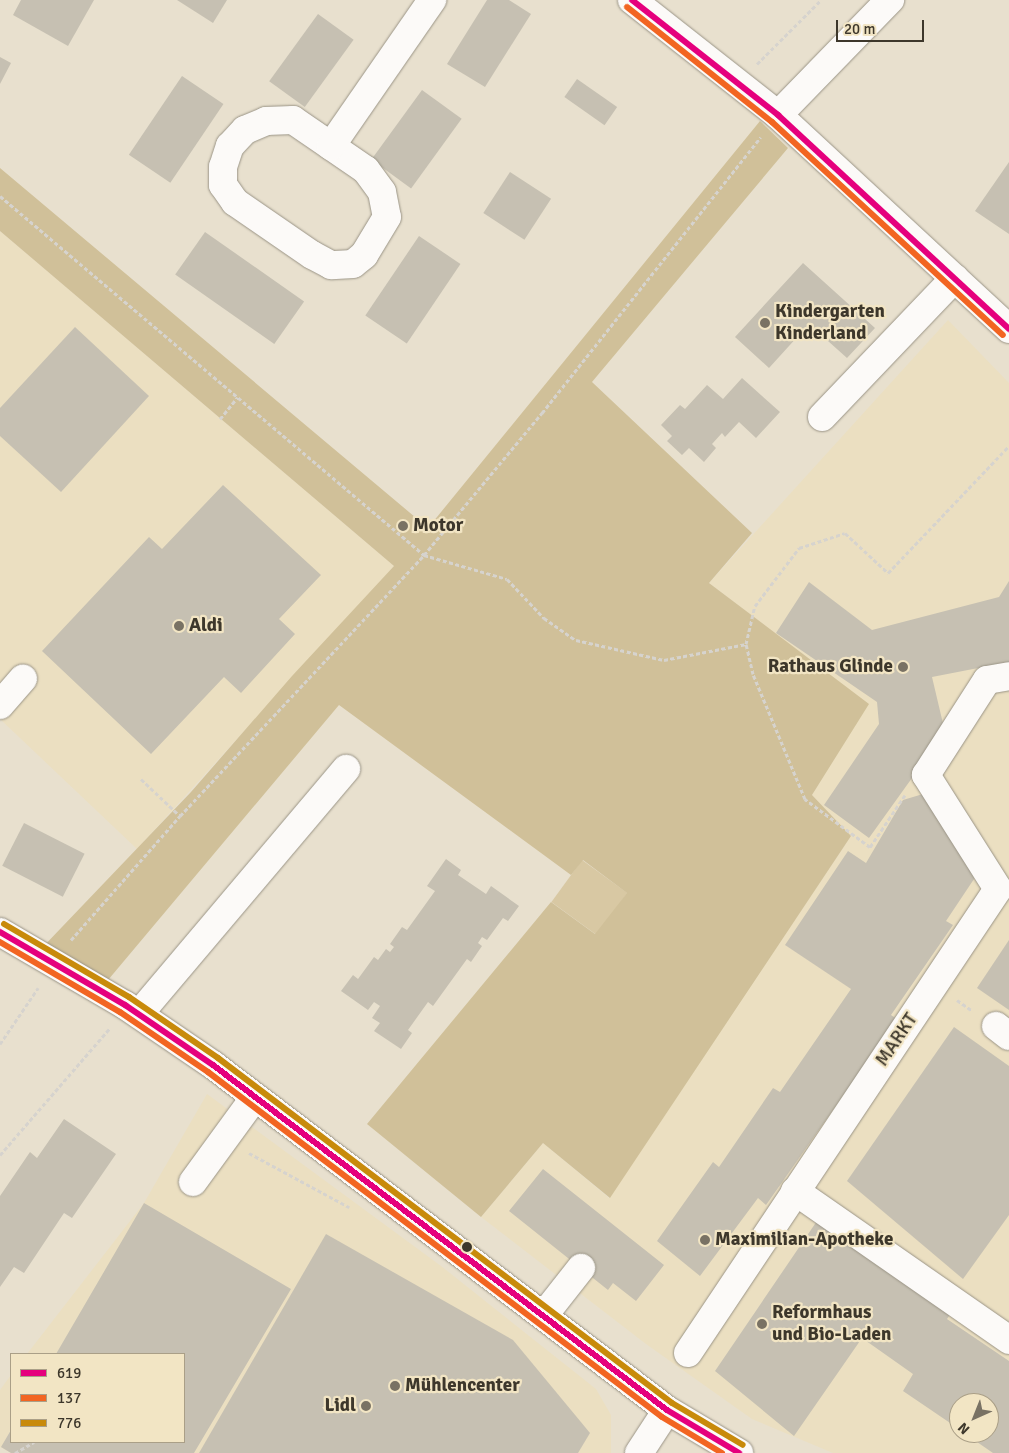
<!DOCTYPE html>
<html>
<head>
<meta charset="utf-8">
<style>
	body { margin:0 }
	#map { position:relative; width:1009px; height:1453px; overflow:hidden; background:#e8e0ce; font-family:Signika,sans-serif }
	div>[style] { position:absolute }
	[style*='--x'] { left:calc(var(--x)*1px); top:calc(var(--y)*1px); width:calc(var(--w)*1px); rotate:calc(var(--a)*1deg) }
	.built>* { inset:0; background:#ebdfc1 }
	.green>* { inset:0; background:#d8c8a3; transform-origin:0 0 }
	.forest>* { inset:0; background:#d0c099 }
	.building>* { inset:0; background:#c6c0b2; transform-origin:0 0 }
	.path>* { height:3px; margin-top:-1.5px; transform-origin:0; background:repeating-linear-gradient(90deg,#d6d3ce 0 4px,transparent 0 6.5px) }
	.roads { filter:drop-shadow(0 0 1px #9a9486) drop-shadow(0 0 1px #9a9486) }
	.minor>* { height:28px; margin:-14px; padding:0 14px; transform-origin:14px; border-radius:14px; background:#fcfaf8 }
	.major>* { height:28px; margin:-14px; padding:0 14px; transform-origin:14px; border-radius:14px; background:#fcfaf8 }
	.bus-1>* { height:6px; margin:-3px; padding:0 3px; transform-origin:3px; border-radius:3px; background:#e5007d }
	.bus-2>* { height:6px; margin:-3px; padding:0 3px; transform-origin:3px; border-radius:3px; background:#f26522 }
	.bus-3>* { height:6px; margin:-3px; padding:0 3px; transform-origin:3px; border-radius:3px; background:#c88a0b }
	.dots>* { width:14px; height:14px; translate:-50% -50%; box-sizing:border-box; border:2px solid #f2e5c4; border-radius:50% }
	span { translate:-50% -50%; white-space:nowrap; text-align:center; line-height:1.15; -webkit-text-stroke:4.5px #f2e5c4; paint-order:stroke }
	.poi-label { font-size:19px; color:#3d372b; font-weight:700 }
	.left { translate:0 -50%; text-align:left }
	.right { translate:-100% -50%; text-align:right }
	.street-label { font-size:19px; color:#3d372b }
	.legend { position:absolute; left:10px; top:1353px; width:175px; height:90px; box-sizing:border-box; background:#f2e5c4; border:1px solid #aa9f87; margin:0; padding:6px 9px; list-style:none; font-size:15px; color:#3d372b }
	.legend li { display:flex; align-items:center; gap:10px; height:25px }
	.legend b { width:25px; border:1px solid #aa9f87 }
	.north { position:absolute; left:949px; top:1393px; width:50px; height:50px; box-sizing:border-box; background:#f2e5c4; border:1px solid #aa9f87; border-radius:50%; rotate:224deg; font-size:14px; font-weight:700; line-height:20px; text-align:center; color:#3d372b }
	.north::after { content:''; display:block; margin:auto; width:18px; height:22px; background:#797264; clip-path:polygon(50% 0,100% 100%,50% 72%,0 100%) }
	.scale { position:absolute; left:836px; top:20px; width:88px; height:22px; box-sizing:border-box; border:2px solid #3d372b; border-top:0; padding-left:6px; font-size:15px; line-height:18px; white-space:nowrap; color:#3d372b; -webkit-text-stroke:4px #f2e5c4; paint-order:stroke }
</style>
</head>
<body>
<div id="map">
	<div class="built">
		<div style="clip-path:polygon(0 231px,394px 566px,137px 849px,0 719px)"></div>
		<div style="clip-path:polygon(evenodd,948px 320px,1009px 383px,1009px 1453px,833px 1453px,752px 1419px,646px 1344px,481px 1217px,543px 1143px,609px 1198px,851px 836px,812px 795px,868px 704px,709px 583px,948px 320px,959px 1403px,989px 1403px,989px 1433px,959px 1433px,959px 1403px)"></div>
		<div style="clip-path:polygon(207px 1094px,441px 1266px,596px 1389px,611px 1415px,611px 1453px,11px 1453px,0 1447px,0 1390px,11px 1375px,11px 1442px,184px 1442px,184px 1354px,27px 1354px,144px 1203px)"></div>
	</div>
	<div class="green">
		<div style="left:582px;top:860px;width:56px;height:52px;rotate:36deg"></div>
	</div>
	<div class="forest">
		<div style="clip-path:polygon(760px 121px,788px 148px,592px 382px,752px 533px,709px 583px,869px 704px,812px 795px,851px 836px,610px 1198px,543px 1143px,481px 1217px,367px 1124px,551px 902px,595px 934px,627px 893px,583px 860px,571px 875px,339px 705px,103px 986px,40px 950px,191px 792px,292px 676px,394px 566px,0 231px,0 168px,428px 528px)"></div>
	</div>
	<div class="building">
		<div style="clip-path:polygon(21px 0,94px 0,68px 46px,13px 15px)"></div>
		<div style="clip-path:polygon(177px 0,227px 0,213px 23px)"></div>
		<div style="clip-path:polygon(487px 0,509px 0,531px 14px,485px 87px,447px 64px)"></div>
		<div style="left:318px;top:14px;width:44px;height:83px;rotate:36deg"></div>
		<div style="clip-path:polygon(0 57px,11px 63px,0 84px)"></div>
		<div style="left:182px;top:76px;width:50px;height:95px;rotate:34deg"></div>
		<div style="left:577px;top:79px;width:49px;height:22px;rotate:35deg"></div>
		<div style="left:422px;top:90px;width:49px;height:86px;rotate:36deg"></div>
		<div style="clip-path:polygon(1009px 162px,1009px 234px,975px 211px)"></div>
		<div style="left:510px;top:172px;width:49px;height:49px;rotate:33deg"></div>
		<div style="left:205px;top:232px;width:121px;height:52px;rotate:35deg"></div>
		<div style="left:419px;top:236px;width:50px;height:96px;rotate:34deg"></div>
		<div style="clip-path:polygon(803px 263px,875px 328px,847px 358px,809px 324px,769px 368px,735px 337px)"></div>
		<div style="clip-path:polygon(75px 327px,149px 396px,61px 492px,0 436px,0 408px)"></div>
		<div style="clip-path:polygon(742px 378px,780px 412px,756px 438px,739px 422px,725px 437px,722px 433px,712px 444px,716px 448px,704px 462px,689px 448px,682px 455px,667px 441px,672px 436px,661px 425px,680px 405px,685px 409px,707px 385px,723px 399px)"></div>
		<div style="clip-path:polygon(223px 485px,321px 575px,279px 619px,295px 634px,241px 693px,224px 677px,151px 754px,42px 651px,149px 537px,162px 549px)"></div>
		<div style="clip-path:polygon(1009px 581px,1009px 662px,932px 677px,945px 732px,869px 838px,824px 805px,879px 724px,877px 702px,776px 633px,809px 582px,872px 630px,999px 597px)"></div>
		<div style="clip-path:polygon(933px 791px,972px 861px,974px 879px,946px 921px,953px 925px,891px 1015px,897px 1019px,766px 1205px,758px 1198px,700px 1276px,657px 1241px,713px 1162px,719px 1167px,773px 1088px,780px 1092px,851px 989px,785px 945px,848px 851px,866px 863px,903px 800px)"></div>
		<div style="left:24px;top:823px;width:68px;height:48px;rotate:27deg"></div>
		<div style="clip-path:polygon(446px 859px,461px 870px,458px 875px,486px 894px,491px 886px,519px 906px,508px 921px,503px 918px,487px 940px,482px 937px,478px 943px,482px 946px,471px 962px,467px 959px,433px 1006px,428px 1002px,408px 1030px,412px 1033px,401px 1049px,374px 1031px,380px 1023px,372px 1018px,380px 1006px,374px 1002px,368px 1010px,341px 991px,353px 975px,358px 979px,374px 957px,378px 960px,386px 949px,390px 952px,394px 947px,390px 944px,402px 927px,407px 930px,435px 891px,427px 886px)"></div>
		<div style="clip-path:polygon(1009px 940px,1009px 1010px,977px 988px)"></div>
		<div style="clip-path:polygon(954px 1027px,1009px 1066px,1009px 1215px,963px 1279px,847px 1181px)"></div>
		<div style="clip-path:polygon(64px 1119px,116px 1154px,72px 1218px,64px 1213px,24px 1273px,14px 1267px,0 1287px,0 1196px,30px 1152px,37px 1158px)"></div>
		<div style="clip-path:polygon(543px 1169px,664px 1265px,636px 1301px,613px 1283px,608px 1290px,509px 1211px)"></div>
		<div style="clip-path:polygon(144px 1203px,291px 1289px,194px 1453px,11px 1453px,1px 1447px,11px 1430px,11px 1442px,184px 1442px,184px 1354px,56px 1354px)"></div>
		<div style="clip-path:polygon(819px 1218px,953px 1310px,947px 1319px,1009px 1361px,1009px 1453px,993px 1453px,964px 1433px,989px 1433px,989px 1403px,959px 1403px,959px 1429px,903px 1391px,913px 1374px,862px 1338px,794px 1436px,715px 1371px)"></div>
		<div style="clip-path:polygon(326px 1234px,513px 1340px,590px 1433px,578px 1453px,199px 1453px)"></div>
	</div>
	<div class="path">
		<div style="--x:757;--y:64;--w:91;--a:-45"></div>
		<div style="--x:0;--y:196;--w:556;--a:40.25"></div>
		<div style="--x:424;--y:555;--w:86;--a:16.1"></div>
		<div style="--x:507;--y:579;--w:54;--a:46.5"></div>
		<div style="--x:544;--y:618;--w:39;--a:35"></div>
		<div style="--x:576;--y:640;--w:90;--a:12.8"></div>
		<div style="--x:664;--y:660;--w:84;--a:-11"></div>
		<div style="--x:220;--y:419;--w:28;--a:-51"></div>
		<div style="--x:141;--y:779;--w:54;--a:43.5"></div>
		<div style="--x:905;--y:795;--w:63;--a:123.9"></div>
		<div style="--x:870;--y:847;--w:81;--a:-143.6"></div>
		<div style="--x:805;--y:799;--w:135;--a:-112.6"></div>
		<div style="--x:753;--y:674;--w:31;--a:-103"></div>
		<div style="--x:746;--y:644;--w:39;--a:-77"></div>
		<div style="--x:755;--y:606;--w:73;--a:-52.8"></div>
		<div style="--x:799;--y:548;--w:48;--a:-18.1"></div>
		<div style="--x:845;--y:533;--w:59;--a:42.9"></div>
		<div style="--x:888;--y:573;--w:175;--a:-46.4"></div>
		<div style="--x:71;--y:940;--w:165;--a:-48.7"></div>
		<div style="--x:180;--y:816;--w:357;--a:-46.9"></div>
		<div style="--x:424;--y:555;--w:185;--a:-50.3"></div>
		<div style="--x:542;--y:413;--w:352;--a:-51.6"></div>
		<div style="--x:957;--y:1000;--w:19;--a:35"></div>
		<div style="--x:0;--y:1044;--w:68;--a:-55.8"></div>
		<div style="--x:249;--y:1153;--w:114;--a:28.4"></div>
		<div style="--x:0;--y:1155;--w:167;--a:-49.1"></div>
		<div style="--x:15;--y:1453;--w:22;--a:-30"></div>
	</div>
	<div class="roads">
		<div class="minor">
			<div style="--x:632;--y:0;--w:186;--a:38.2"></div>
			<div style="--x:778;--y:115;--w:315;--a:42.8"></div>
			<div style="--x:778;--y:115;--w:161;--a:-45.8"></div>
			<div style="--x:293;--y:120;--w:88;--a:34.4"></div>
			<div style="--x:366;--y:170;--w:27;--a:54"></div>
			<div style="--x:382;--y:192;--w:25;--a:79"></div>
			<div style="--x:387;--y:217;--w:44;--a:121.2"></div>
			<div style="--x:364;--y:255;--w:14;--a:141"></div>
			<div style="--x:353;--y:264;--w:22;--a:177"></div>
			<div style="--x:331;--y:265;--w:21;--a:-152"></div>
			<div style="--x:312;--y:255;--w:93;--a:-145.5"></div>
			<div style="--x:235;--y:202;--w:21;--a:-125"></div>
			<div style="--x:223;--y:185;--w:18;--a:-90"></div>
			<div style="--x:223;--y:167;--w:22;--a:-72"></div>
			<div style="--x:230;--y:146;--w:22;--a:-47"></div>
			<div style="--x:245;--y:130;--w:23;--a:-23"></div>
			<div style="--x:266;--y:121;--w:27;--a:-2"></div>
			<div style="--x:331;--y:146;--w:178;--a:-55.3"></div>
			<div style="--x:822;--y:417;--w:192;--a:-46.3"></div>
			<div style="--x:0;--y:705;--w:35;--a:-49"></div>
			<div style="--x:139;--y:1014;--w:321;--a:-49.8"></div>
			<div style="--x:996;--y:1026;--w:16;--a:38"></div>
			<div style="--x:193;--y:1182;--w:105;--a:-53.9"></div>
			<div style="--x:795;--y:1191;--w:261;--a:34.8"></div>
			<div style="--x:544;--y:1315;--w:60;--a:-51.8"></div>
			<div style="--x:688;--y:1353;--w:558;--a:-56.25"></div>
			<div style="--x:998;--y:889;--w:135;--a:-122.3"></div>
			<div style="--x:926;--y:775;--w:113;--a:-57.3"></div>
			<div style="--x:987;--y:680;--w:22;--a:-10"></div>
			<div style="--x:639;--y:1453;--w:51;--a:-56.9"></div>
		</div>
		<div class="major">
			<div style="--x:0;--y:932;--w:145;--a:30.3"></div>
			<div style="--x:125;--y:1005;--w:107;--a:34.3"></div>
			<div style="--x:213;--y:1065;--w:570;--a:37.23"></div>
			<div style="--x:667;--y:1410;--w:84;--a:30.8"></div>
		</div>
	</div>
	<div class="bus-1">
		<div style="--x:632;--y:0;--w:186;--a:38.2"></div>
		<div style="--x:778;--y:115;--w:315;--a:42.8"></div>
		<div style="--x:0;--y:932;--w:145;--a:30.3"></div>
		<div style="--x:125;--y:1005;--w:107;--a:34.3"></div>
		<div style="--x:213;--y:1065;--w:570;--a:37.23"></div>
		<div style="--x:667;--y:1410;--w:84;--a:30.8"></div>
	</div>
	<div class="bus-2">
		<div style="--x:627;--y:7;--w:185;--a:38.4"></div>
		<div style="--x:772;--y:122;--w:314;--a:42.7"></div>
		<div style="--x:0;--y:942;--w:139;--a:30.3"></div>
		<div style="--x:120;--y:1012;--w:107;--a:34.3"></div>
		<div style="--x:208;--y:1072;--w:570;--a:37.23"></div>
		<div style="--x:662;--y:1417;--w:70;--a:31"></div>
	</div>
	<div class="bus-3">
		<div style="--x:4;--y:924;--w:145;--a:30.3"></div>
		<div style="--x:129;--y:997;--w:108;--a:34.4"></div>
		<div style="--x:218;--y:1058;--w:570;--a:37.23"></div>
		<div style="--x:672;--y:1403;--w:82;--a:30.6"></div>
	</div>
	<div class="dots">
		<div style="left:765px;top:323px;background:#797264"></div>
		<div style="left:403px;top:526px;background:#797264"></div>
		<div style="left:179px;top:626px;background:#797264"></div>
		<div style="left:903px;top:667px;background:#797264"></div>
		<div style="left:705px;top:1240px;background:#797264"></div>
		<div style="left:467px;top:1247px;background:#3d372b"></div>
		<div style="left:762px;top:1324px;background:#797264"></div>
		<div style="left:395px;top:1386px;background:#797264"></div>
		<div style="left:366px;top:1406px;background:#797264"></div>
	</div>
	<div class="poi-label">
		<span class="left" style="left:775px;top:323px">Kindergarten<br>Kinderland</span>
		<span class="left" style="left:413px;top:526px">Motor</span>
		<span class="left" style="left:189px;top:626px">Aldi</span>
		<span class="right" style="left:893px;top:667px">Rathaus Glinde</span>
		<span class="left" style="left:715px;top:1240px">Maximilian-Apotheke</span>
		<span class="left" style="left:772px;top:1324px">Reformhaus<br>und Bio-Laden</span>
		<span class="left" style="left:405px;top:1386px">Mühlencenter</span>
		<span class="right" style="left:356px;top:1406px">Lidl</span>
	</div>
	<div class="street-label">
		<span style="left:897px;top:1040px;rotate:-56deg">MARKT</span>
	</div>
	<ul class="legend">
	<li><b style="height:6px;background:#e5007d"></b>619</li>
	<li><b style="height:6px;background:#f26522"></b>137</li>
	<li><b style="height:6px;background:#c88a0b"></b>776</li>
	</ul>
	<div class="north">N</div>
	<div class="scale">20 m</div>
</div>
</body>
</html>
